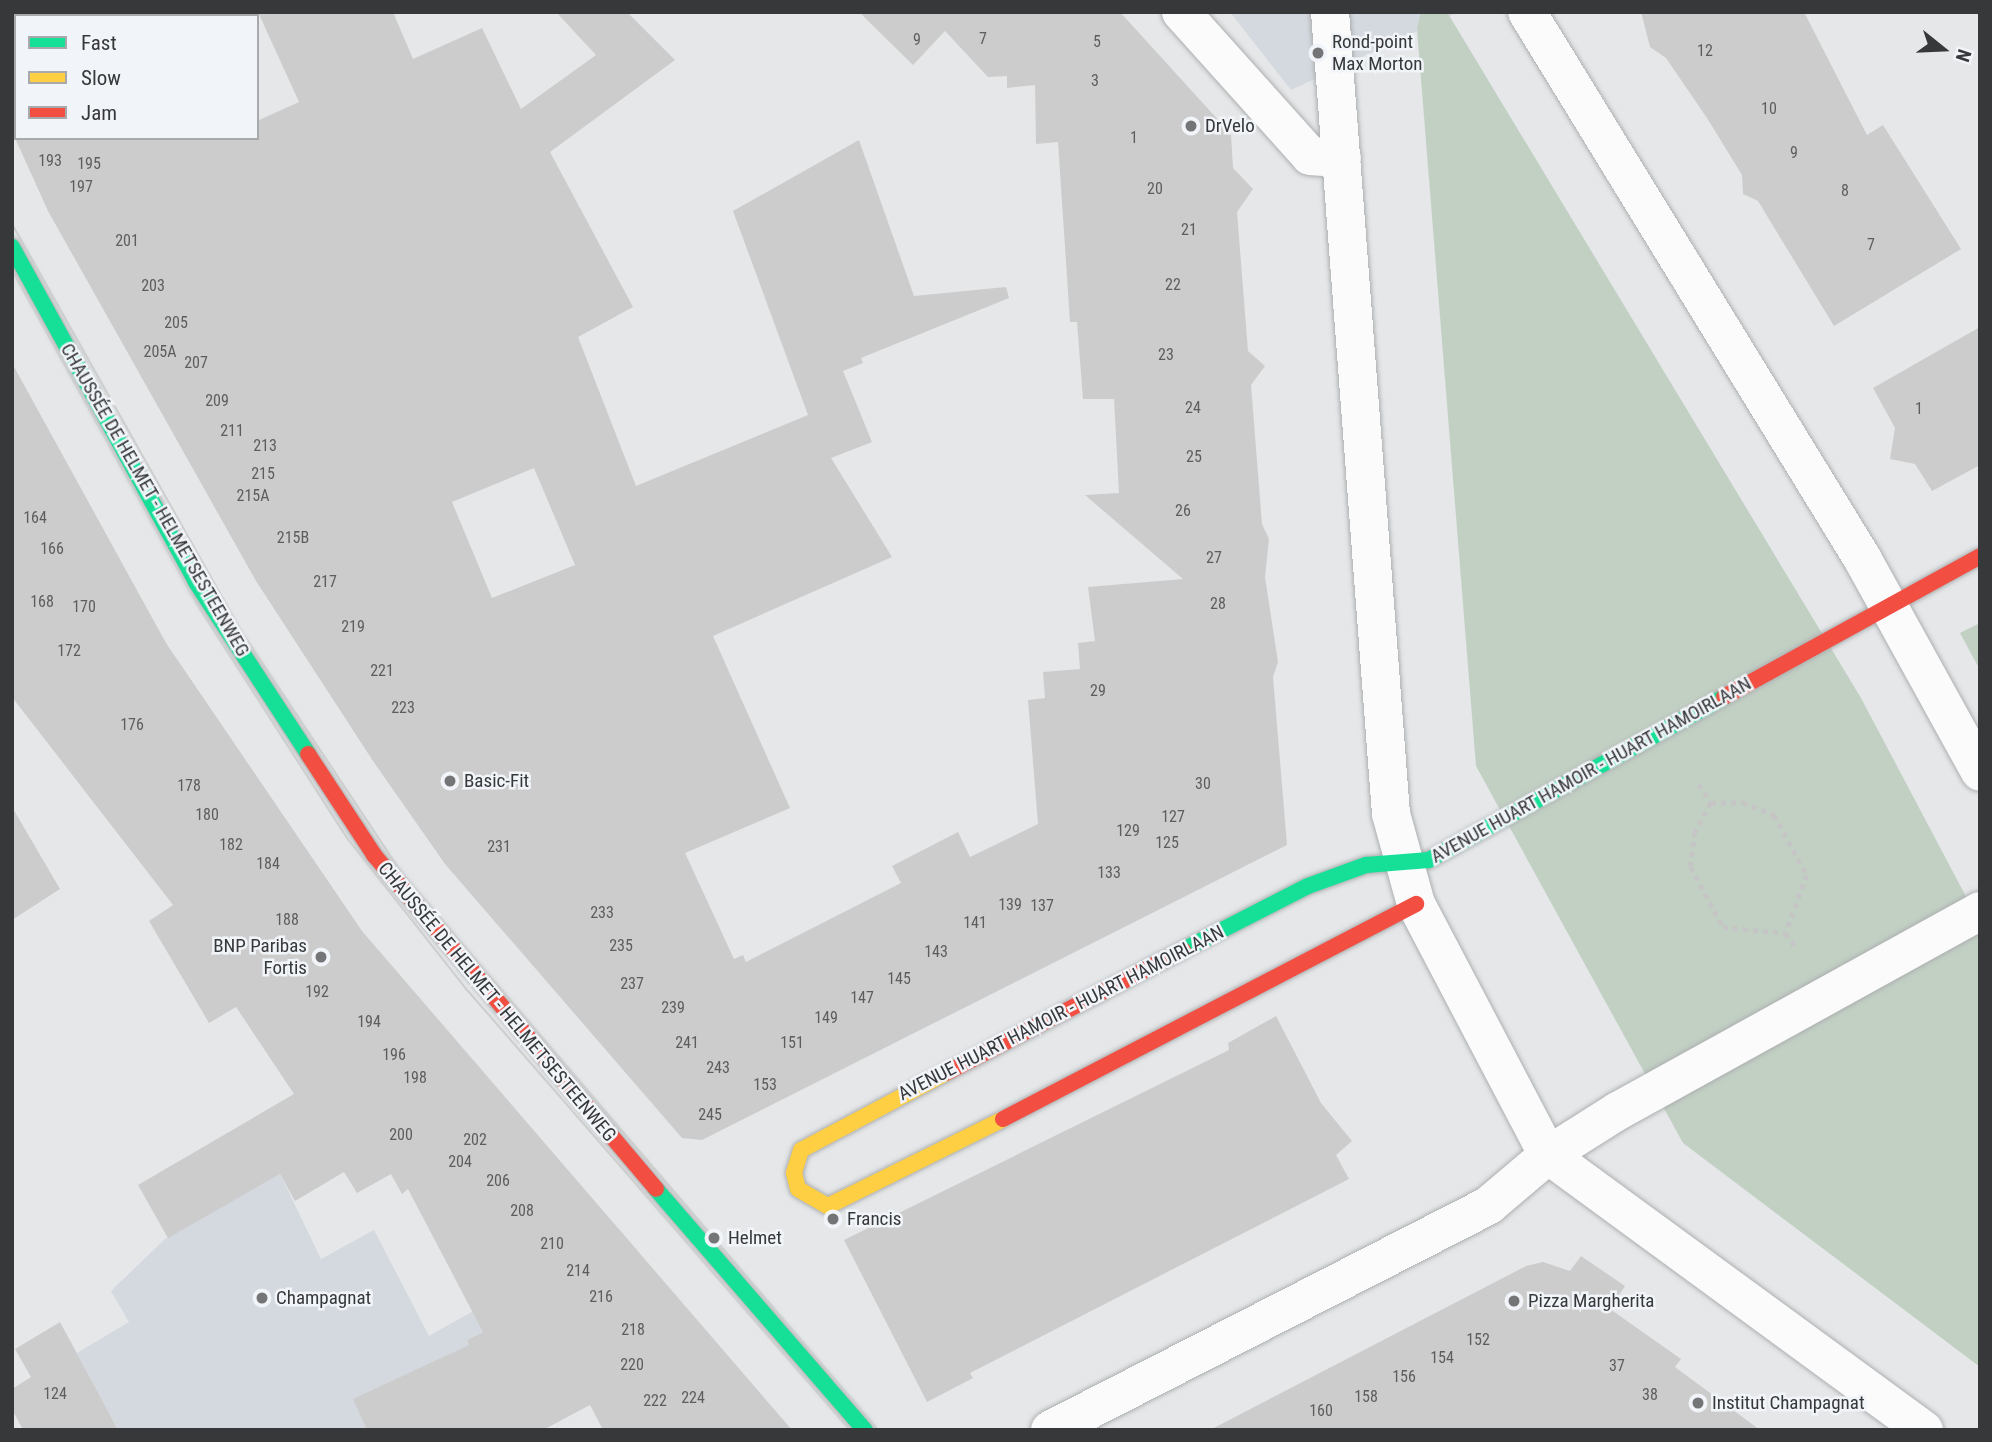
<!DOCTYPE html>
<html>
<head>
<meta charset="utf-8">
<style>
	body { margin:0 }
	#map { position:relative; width:1992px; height:1442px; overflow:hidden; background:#e5e7e9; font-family:"Roboto Condensed",sans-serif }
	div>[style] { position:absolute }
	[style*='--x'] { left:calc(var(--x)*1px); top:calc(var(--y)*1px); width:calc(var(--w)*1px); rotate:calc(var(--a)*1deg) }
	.built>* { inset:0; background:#d4d9df }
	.green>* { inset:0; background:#c2d0c4 }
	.building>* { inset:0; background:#ccc }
	.path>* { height:4.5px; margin-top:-2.25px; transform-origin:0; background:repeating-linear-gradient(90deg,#c5c5c6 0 5px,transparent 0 10px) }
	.roads { filter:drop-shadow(0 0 2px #adafb0) drop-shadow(0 0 2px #adafb0) }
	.street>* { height:38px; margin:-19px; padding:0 19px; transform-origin:19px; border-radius:19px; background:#fbfbfc }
	.fast>* { height:16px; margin:-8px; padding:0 8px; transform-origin:8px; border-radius:8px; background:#16e098 }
	.slow>* { height:16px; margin:-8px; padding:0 8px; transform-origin:8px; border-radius:8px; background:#ffcf43 }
	.jam>* { height:16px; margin:-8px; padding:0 8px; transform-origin:8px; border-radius:8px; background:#f24e42 }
	.tram>* { height:2px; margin:-1px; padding:0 1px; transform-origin:1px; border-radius:1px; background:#cdcece }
	.dots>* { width:19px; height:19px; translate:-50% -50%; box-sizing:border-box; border:4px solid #f1f4f8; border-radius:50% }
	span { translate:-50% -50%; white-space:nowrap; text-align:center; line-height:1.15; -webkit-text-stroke:5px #f1f4f8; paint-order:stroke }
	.number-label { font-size:16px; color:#5c5d5e }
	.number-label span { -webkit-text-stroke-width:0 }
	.poi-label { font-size:19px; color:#37383a }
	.left { translate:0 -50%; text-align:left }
	.right { translate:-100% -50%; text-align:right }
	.street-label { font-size:19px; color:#37383a }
	.frame { position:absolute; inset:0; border:14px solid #37383a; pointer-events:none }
	.legend { position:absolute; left:14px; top:14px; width:245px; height:126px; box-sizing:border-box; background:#f1f4f8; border:2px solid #a7a9ac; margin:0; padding:9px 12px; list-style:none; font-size:21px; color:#37383a }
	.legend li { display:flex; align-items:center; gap:14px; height:35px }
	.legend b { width:35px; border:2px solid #a7a9ac }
	.north { position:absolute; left:1908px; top:14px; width:70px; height:70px; -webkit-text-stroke:5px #f1f4f8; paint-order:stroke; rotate:108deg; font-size:19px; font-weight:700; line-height:28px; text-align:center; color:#37383a }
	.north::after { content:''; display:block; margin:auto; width:24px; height:32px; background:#37383a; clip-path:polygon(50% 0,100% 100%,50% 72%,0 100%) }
</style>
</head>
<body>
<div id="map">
	<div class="built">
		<div style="clip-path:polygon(1230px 12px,1458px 12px,1291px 90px)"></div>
		<div style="clip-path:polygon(280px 1174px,321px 1259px,374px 1230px,429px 1336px,619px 1229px,638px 1251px,467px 1340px,510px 1430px,118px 1430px,77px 1353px,129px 1322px,111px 1291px,165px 1239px)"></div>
	</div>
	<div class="green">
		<div style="clip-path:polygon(1421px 12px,1447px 12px,1861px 698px,1980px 923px,1980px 1367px,1683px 1143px,1476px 766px,1417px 29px)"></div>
		<div style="clip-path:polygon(1980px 623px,1980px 670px,1960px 633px)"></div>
	</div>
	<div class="building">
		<div style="clip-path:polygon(evenodd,258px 12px,393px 12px,413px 59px,482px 28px,521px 109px,596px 55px,556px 12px,627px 12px,675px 60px,550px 152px,633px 307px,578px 337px,636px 486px,808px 415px,733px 211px,859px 140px,914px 296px,1006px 287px,1009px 298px,861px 358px,863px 363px,843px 371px,872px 442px,831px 458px,892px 557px,713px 636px,790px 808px,685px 853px,734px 959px,743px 955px,746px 962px,901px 883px,892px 866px,958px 832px,970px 857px,1038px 824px,1028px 700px,1045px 698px,1043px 672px,1080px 669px,1078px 643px,1095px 641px,1088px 587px,1183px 579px,1085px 495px,1119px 493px,1114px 399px,1083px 399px,1077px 322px,1070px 322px,1058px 142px,1036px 144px,1035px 85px,1007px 88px,1007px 76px,988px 77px,945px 31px,913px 65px,859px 12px,1120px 12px,1231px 134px,1233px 168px,1253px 189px,1237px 212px,1248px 351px,1265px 366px,1251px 385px,1262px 524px,1269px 539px,1265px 577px,1278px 662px,1273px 677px,1287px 845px,702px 1140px,682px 1138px,445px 864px,373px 761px,256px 581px,48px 211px,15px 138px,257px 138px,257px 121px,299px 102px,258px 12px,534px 468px,575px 565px,492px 598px,452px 502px,534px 468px)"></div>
		<div style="clip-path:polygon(1641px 12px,1804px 12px,1867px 135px,1883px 125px,1961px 249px,1834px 326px,1758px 201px,1743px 194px,1742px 175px,1707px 118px,1666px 58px,1650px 47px)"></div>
		<div style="clip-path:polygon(1980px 327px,1980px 465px,1932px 491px,1915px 464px,1890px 459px,1895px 428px,1873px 388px)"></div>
		<div style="clip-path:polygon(12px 363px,166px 643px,362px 931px,792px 1430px,603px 1430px,590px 1405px,543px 1430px,367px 1430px,353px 1399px,469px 1345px,467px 1340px,483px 1332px,408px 1189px,402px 1194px,391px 1174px,357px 1193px,344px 1172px,295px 1201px,280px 1174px,168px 1238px,138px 1185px,294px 1094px,236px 1007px,209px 1023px,149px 921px,173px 905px,12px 697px)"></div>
		<div style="clip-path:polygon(12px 807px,60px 889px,12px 920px)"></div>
		<div style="clip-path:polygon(1276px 1016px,1321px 1103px,1352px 1141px,1336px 1155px,1349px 1179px,970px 1373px,973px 1378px,927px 1402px,844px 1240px,1229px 1050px,1228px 1043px)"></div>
		<div style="clip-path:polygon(1581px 1256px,1625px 1286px,1610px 1309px,1681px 1359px,1675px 1367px,1760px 1430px,1210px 1430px,1526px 1266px,1543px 1262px,1570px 1271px)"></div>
		<div style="clip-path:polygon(60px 1322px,101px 1398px,118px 1430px,23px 1430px,12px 1409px,12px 1389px,31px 1377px,15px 1349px)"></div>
	</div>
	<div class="path">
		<div style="--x:1699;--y:784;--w:22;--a:58"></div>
		<div style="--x:1711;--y:803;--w:32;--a:-2"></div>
		<div style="--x:1743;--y:802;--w:34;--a:23"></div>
		<div style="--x:1774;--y:815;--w:68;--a:61.2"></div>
		<div style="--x:1807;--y:875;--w:62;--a:109.9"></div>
		<div style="--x:1711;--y:803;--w:33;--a:119"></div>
		<div style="--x:1695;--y:832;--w:35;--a:97"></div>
		<div style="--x:1691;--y:867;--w:68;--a:61.9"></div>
		<div style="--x:1723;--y:927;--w:63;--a:5.4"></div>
		<div style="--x:1786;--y:933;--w:17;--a:57"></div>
	</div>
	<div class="roads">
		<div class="street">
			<div style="--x:1181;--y:12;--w:193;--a:48.1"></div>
			<div style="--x:1310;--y:156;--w:32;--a:4"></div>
			<div style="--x:1330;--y:12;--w:804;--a:85.65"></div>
			<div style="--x:1391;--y:814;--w:93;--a:74.5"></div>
			<div style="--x:1416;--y:904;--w:284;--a:62.3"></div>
			<div style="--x:1548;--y:1155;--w:466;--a:36.2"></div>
			<div style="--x:1527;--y:12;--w:641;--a:58.47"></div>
			<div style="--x:1862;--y:558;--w:244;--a:61.1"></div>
			<div style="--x:1050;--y:1430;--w:493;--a:-27.1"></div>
			<div style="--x:1489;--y:1205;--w:77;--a:-40.3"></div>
			<div style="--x:1548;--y:1155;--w:83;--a:-32.2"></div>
			<div style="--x:1618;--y:1111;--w:414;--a:-28.9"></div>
		</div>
		<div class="fast">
			<div style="--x:12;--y:247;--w:382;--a:61.2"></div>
			<div style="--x:196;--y:582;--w:205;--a:56.9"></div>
			<div style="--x:1183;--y:950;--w:140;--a:-27.1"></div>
			<div style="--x:1308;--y:886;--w:62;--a:-19.9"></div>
			<div style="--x:1366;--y:865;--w:63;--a:-4.5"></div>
			<div style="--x:1429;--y:860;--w:337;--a:-28.9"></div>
			<div style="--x:656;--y:1189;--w:319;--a:49.1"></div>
		</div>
		<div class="slow">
			<div style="--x:946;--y:1073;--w:164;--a:152"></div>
			<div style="--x:801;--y:1150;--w:24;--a:107"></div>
			<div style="--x:794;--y:1173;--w:16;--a:76"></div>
			<div style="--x:798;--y:1189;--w:34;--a:30"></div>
			<div style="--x:828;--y:1206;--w:195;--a:-26.4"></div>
		</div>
		<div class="jam">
			<div style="--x:1724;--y:697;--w:292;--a:-28.8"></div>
			<div style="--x:308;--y:754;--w:121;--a:56.8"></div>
			<div style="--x:374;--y:855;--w:437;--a:49.8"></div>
			<div style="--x:946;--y:1073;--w:267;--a:-27.4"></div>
			<div style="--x:1003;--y:1119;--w:466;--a:-27.5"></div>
		</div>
	</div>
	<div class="tram">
		<div style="--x:12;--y:224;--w:474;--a:60.6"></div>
		<div style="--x:245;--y:637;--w:287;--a:56.4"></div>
		<div style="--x:404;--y:876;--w:729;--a:49.45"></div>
		<div style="--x:12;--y:270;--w:388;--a:61"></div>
		<div style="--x:200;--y:609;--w:272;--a:57.3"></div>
		<div style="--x:347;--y:838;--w:195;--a:51.7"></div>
		<div style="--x:468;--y:991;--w:582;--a:48.97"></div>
	</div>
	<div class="dots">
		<div style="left:1318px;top:53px;background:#747577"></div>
		<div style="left:1191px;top:126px;background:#747577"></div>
		<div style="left:450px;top:781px;background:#747577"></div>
		<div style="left:321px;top:957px;background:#747577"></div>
		<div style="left:833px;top:1219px;background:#747577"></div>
		<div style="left:714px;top:1238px;background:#747577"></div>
		<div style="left:262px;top:1298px;background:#747577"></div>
		<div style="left:1514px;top:1301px;background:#747577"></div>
		<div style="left:1698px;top:1403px;background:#747577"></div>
	</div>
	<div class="number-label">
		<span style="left:983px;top:39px">7</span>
		<span style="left:917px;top:40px">9</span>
		<span style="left:1097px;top:42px">5</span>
		<span style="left:1705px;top:51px">12</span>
		<span style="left:1095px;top:81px">3</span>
		<span style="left:1769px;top:109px">10</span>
		<span style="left:1134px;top:138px">1</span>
		<span style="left:1794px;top:153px">9</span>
		<span style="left:50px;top:161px">193</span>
		<span style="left:89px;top:164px">195</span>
		<span style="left:81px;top:187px">197</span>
		<span style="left:1155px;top:189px">20</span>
		<span style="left:1845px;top:191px">8</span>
		<span style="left:1189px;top:230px">21</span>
		<span style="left:127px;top:241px">201</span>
		<span style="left:1871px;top:245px">7</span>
		<span style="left:1173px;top:285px">22</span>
		<span style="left:153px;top:286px">203</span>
		<span style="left:176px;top:323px">205</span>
		<span style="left:160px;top:352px">205A</span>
		<span style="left:1166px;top:355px">23</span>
		<span style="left:196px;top:363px">207</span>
		<span style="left:217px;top:401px">209</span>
		<span style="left:1193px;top:408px">24</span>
		<span style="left:1919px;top:409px">1</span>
		<span style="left:232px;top:431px">211</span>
		<span style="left:265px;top:446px">213</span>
		<span style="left:1194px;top:457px">25</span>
		<span style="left:263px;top:474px">215</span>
		<span style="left:253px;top:496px">215A</span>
		<span style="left:1183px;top:511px">26</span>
		<span style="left:35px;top:518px">164</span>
		<span style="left:293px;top:538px">215B</span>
		<span style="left:52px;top:549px">166</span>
		<span style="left:1214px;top:558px">27</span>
		<span style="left:325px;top:582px">217</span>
		<span style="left:42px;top:602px">168</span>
		<span style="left:1218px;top:604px">28</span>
		<span style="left:84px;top:607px">170</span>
		<span style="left:353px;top:627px">219</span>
		<span style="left:69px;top:651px">172</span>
		<span style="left:382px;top:671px">221</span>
		<span style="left:1098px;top:691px">29</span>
		<span style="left:403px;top:708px">223</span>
		<span style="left:132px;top:725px">176</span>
		<span style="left:1203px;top:784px">30</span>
		<span style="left:189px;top:786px">178</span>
		<span style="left:207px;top:815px">180</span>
		<span style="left:1173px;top:817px">127</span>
		<span style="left:1128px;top:831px">129</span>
		<span style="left:1167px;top:843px">125</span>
		<span style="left:231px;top:845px">182</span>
		<span style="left:499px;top:847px">231</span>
		<span style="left:268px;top:864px">184</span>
		<span style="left:1109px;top:873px">133</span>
		<span style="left:1010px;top:905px">139</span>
		<span style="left:1042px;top:906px">137</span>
		<span style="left:602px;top:913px">233</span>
		<span style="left:287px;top:920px">188</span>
		<span style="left:975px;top:923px">141</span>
		<span style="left:621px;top:946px">235</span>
		<span style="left:936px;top:952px">143</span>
		<span style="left:899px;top:979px">145</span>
		<span style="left:632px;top:984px">237</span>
		<span style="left:317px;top:992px">192</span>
		<span style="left:862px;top:998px">147</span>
		<span style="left:673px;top:1008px">239</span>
		<span style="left:826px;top:1018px">149</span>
		<span style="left:369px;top:1022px">194</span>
		<span style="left:687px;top:1043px">241</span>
		<span style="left:792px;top:1043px">151</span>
		<span style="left:394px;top:1055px">196</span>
		<span style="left:718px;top:1068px">243</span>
		<span style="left:415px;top:1078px">198</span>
		<span style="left:765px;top:1085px">153</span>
		<span style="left:710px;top:1115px">245</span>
		<span style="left:401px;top:1135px">200</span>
		<span style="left:475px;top:1140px">202</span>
		<span style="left:460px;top:1162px">204</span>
		<span style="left:498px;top:1181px">206</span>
		<span style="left:522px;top:1211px">208</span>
		<span style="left:552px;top:1244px">210</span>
		<span style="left:578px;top:1271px">214</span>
		<span style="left:601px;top:1297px">216</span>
		<span style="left:633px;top:1330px">218</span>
		<span style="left:1478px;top:1340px">152</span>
		<span style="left:1442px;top:1358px">154</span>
		<span style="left:632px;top:1365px">220</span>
		<span style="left:1617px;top:1366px">37</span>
		<span style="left:1404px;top:1377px">156</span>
		<span style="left:55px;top:1394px">124</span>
		<span style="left:1650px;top:1395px">38</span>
		<span style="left:1366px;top:1397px">158</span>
		<span style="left:693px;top:1398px">224</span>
		<span style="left:655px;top:1401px">222</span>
		<span style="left:1321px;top:1411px">160</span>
	</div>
	<div class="poi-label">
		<span class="left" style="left:1332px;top:53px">Rond-point<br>Max Morton</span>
		<span class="left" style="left:1205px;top:126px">DrVelo</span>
		<span class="left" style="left:464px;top:781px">Basic-Fit</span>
		<span class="right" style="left:307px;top:957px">BNP Paribas<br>Fortis</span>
		<span class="left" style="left:847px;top:1219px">Francis</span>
		<span class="left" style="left:728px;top:1238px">Helmet</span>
		<span class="left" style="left:276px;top:1298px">Champagnat</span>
		<span class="left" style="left:1528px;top:1301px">Pizza Margherita</span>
		<span class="left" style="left:1712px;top:1403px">Institut Champagnat</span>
	</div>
	<div class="street-label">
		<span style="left:155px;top:500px;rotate:60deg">CHAUSSÉE DE HELMET - HELMETSESTEENWEG</span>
		<span style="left:1591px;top:770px;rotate:-29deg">AVENUE HUART HAMOIR - HUART HAMOIRLAAN</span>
		<span style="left:497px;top:1002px;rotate:50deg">CHAUSSÉE DE HELMET - HELMETSESTEENWEG</span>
		<span style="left:1061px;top:1013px;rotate:-27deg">AVENUE HUART HAMOIR - HUART HAMOIRLAAN</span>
	</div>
	<div class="frame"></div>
	<ul class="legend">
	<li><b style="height:9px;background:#16e098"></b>Fast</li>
	<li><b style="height:9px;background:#ffcf43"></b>Slow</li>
	<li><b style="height:9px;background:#f24e42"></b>Jam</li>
	</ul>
	<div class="north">N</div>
</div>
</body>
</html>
